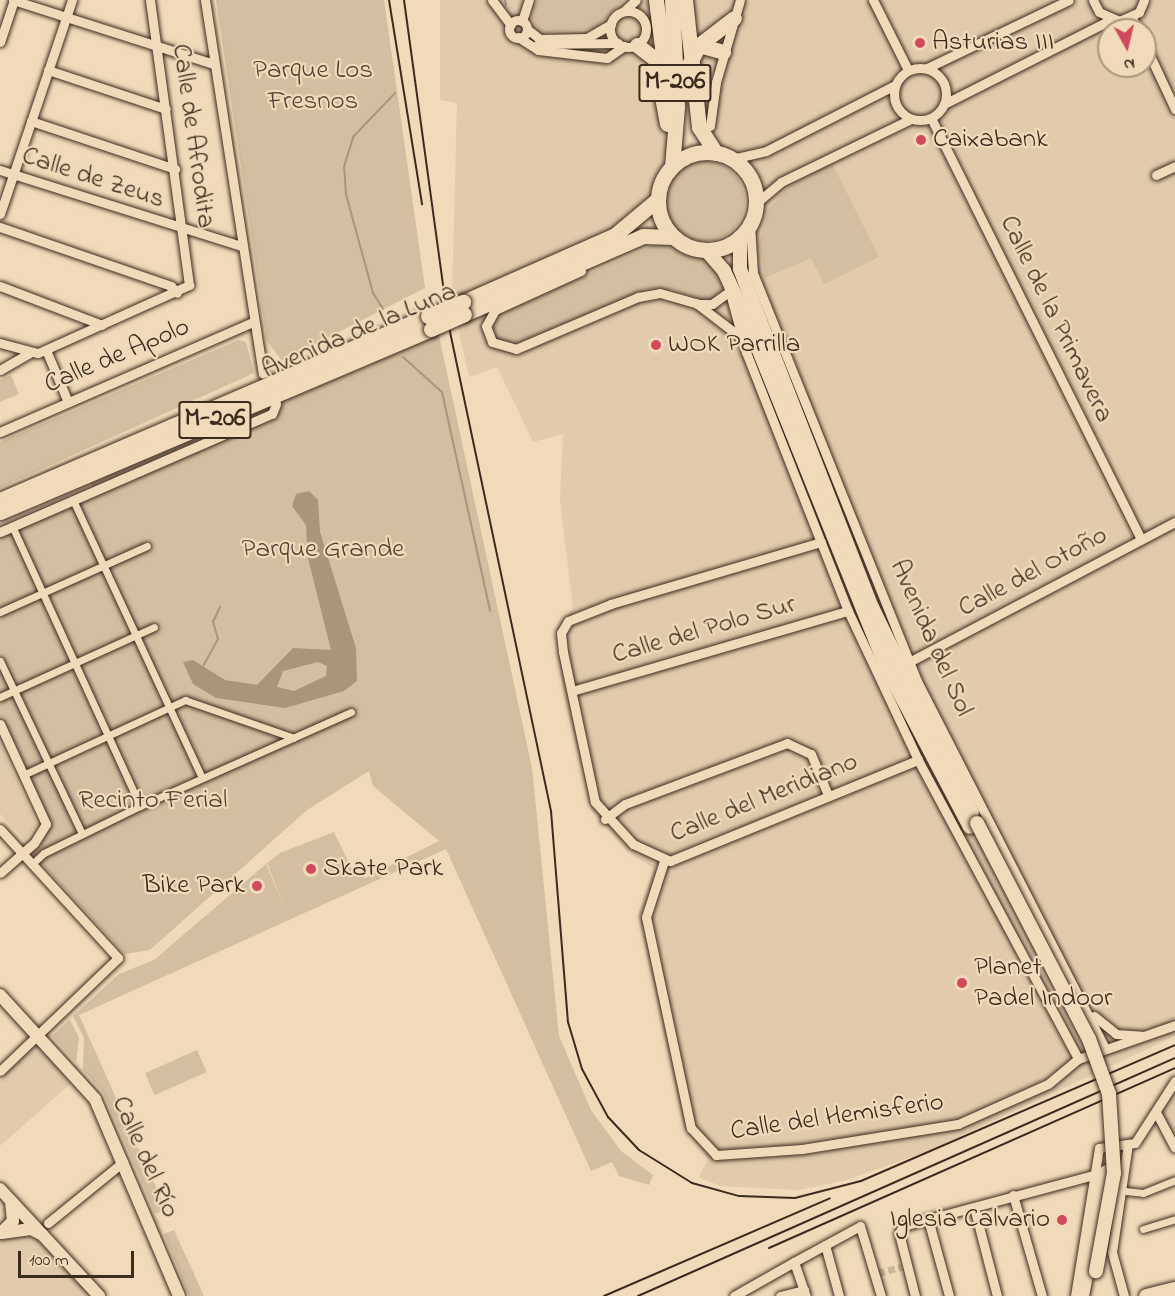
<!DOCTYPE html>
<html>
<head>
<meta charset="utf-8">
<style>
	body { margin:0 }
	#map { position:relative; width:1175px; height:1296px; overflow:hidden; background:#f0dab9; font-family:"Indie Flower",sans-serif }
	div>[style] { position:absolute }
	[style*='--x'] { left:calc(var(--x)*1px); top:calc(var(--y)*1px); width:calc(var(--w)*1px); rotate:calc(var(--a)*1deg) }
	.built>* { inset:0; background:#e1cbac }
	.green>* { inset:0; background:#d2bea0; transform-origin:0 0 }
	.round { border-radius:50% }
	.water>* { inset:0; background:#a9947c }
	.stream>* { height:2px; margin:-1px; padding:0 1px; transform-origin:1px; border-radius:1px; background:#a9947c }
	.pedestrian-tunnel>* { height:7px; margin-top:-3.5px; transform-origin:0; background:repeating-linear-gradient(90deg,#ccb79a 0 7px,transparent 0 10.5px) }
	.roads { filter:drop-shadow(0 0 2px #3b2a1e) drop-shadow(0 0 2px #3b2a1e) }
	.pedestrian>* { height:7px; margin:-3.5px; padding:0 3.5px; transform-origin:3.5px; border-radius:3.5px; background:#f0dab9 }
	.minor>* { height:9px; margin:-4.5px; padding:0 4.5px; transform-origin:4.5px; border-radius:4.5px; background:#f0dab9 }
	.minor>.ring { margin:-4.5px; padding:0; box-sizing:content-box; background:none; border:9px solid #f0dab9; border-radius:50% }
	.tertiary>* { height:12px; margin:-6px; padding:0 6px; transform-origin:6px; border-radius:6px; background:#f0dab9 }
	.secondary>* { height:14px; margin:-7px; padding:0 7px; transform-origin:7px; border-radius:7px; background:#f0dab9 }
	.primary>* { height:15px; margin:-7.5px; padding:0 7.5px; transform-origin:7.5px; border-radius:7.5px; background:#f0dab9 }
	.primary>.ring { margin:-7.5px; padding:0; box-sizing:content-box; background:none; border:15px solid #f0dab9; border-radius:50% }
	.rail>* { height:2px; margin:-1px; padding:0 1px; transform-origin:1px; border-radius:1px; background:#3b2a1e }
	.bridges { filter:drop-shadow(0 0 2px #3b2a1e) drop-shadow(0 0 2px #3b2a1e) }
	.secondary-bridge>* { height:14px; margin:-7px; padding:0 7px; transform-origin:7px; border-radius:7px; background:#f0dab9 }
	.primary-bridge>* { height:15px; margin:-7.5px; padding:0 7.5px; transform-origin:7.5px; border-radius:7.5px; background:#f0dab9 }
	.dots>* { width:16px; height:16px; translate:-50% -50%; box-sizing:border-box; border:3px solid #f0dab9; border-radius:50% }
	span { translate:-50% -50%; white-space:nowrap; text-align:center; line-height:1.15; -webkit-text-stroke:4.5px #f0dab9; paint-order:stroke }
	.shield-label span { padding:2px 4px; background:#f0dab9; border:2px solid; border-radius:4px; -webkit-text-stroke-width:0 }
	.shield-label { font-size:26px; color:#3b2a1e; font-weight:700 }
	.poi-label { font-size:27px; color:#3b2a1e }
	.left { translate:0 -50%; text-align:left }
	.right { translate:-100% -50%; text-align:right }
	.park-label { font-size:27px; color:#524032 }
	.street-label { font-size:27px; color:#3b2a1e }
	.north { position:absolute; left:1097px; top:18px; width:60px; height:60px; box-sizing:border-box; background:#f0dab9; border:2px solid #a8947b; border-radius:50%; rotate:172deg; font-size:16px; font-weight:700; line-height:24px; text-align:center; color:#3b2a1e }
	.north::after { content:''; display:block; margin:auto; width:21px; height:27px; background:#d1495b; clip-path:polygon(50% 0,100% 100%,50% 72%,0 100%) }
	.scale { position:absolute; left:18px; top:1251px; width:116px; height:27px; box-sizing:border-box; border:3px solid #3b2a1e; border-top:0; padding-left:8px; font-size:18px; line-height:21px; white-space:nowrap; color:#3b2a1e; -webkit-text-stroke:4px #f0dab9; paint-order:stroke }
</style>
</head>
<body>
<div id="map">
	<div class="built">
		<div style="clip-path:polygon(440px 0,672px 0,669px 170px,658px 199px,647px 212px,463px 302px,452px 297px,457px 103px,440px 100px)"></div>
		<div style="clip-path:polygon(evenodd,685px 0,1175px 0,1175px 1036px,931px 1150px,847px 1180px,799px 1190px,720px 1186px,699px 1177px,708px 1159px,684px 1127px,638px 914px,654px 869px,628px 852px,592px 811px,563px 693px,556px 630px,573px 608px,560px 501px,563px 434px,533px 442px,497px 367px,469px 377px,457px 323px,643px 236px,673px 237px,706px 250px,717px 260px,889px 671px,898px 667px,753px 308px,740px 237px,754px 214px,755px 194px,746px 172px,706px 143px,685px 0,1109px 30px,1145px 30px,1145px 66px,1109px 66px,1109px 30px)"></div>
		<div style="clip-path:polygon(0 743px,37px 824px,25px 840px,0 814px)"></div>
		<div style="clip-path:polygon(38px 1037px,76px 1079px,0 1146px,0 1071px)"></div>
		<div style="clip-path:polygon(1175px 1081px,1175px 1148px,1157px 1114px)"></div>
		<div style="clip-path:polygon(31px 1229px,99px 1296px,0 1296px,0 1234px)"></div>
	</div>
	<div class="green">
		<div style="clip-path:polygon(216px 0,384px 0,425px 288px,282px 361px,267px 341px)"></div>
		<div style="clip-path:polygon(537px 0,623px 0,595px 29px,546px 32px,539px 31px,532px 17px)"></div>
		<div class="round" style="left:665px;top:161px;width:80px;height:80px"></div>
		<div style="clip-path:polygon(832px 163px,879px 257px,824px 284px,811px 258px,765px 278px,759px 244px,769px 209px,788px 187px)"></div>
		<div style="clip-path:polygon(659px 243px,710px 262px,720px 276px,722px 294px,708px 301px,674px 290px,646px 289px,520px 342px,497px 341px,491px 333px,500px 312px)"></div>
		<div style="clip-path:polygon(438px 331px,532px 768px,559px 1036px,591px 1110px,621px 1151px,653px 1175px,649px 1185px,619px 1176px,612px 1162px,591px 1171px,446px 849px,79px 1015px,167px 1212px,155px 1213px,103px 1092px,83px 1070px,84px 1038px,73px 1016px,119px 974px,154px 960px,266px 864px,285px 908px,267px 863px,280px 853px,334px 832px,354px 874px,365px 878px,439px 841px,373px 786px,369px 771px,307px 810px,150px 950px,125px 954px,28px 849px,45px 831px,0 724px,0 532px,94px 490px,90px 482px,196px 433px)"></div>
		<div style="clip-path:polygon(239px 340px,246px 342px,254px 373px,0 488px,0 442px)"></div>
		<div style="clip-path:polygon(11px 375px,19px 394px,0 402px,0 380px)"></div>
		<div style="clip-path:polygon(70px 1020px,79px 1038px,76px 1062px,52px 1036px)"></div>
		<div style="left:197px;top:1050px;width:24px;height:57px;rotate:66deg"></div>
		<div style="clip-path:polygon(174px 1230px,204px 1296px,189px 1296px,164px 1234px)"></div>
	</div>
	<div class="water">
		<div style="clip-path:polygon(evenodd,309px 491px,318px 500px,320px 532px,356px 648px,357px 681px,344px 691px,285px 708px,216px 698px,193px 684px,183px 662px,193px 660px,225px 680px,257px 685px,293px 648px,331px 650px,308px 558px,306px 525px,292px 506px,296px 494px,309px 491px,318px 662px,327px 666px,326px 676px,294px 691px,277px 687px,283px 671px,318px 662px)"></div>
	</div>
	<div class="stream">
		<div style="--x:505;--y:0;--w:5;--a:79"></div>
		<div style="--x:383;--y:309;--w:19;--a:-122"></div>
		<div style="--x:373;--y:293;--w:103;--a:-105.3"></div>
		<div style="--x:346;--y:194;--w:27;--a:-94"></div>
		<div style="--x:344;--y:167;--w:31;--a:-73"></div>
		<div style="--x:353;--y:137;--w:61;--a:-46.3"></div>
		<div style="--x:403;--y:357;--w:52;--a:41.9"></div>
		<div style="--x:442;--y:392;--w:224;--a:77.6"></div>
		<div style="--x:202;--y:668;--w:33;--a:-61"></div>
		<div style="--x:218;--y:639;--w:18;--a:-106"></div>
		<div style="--x:213;--y:622;--w:17;--a:-65"></div>
	</div>
	<div class="pedestrian-tunnel">
		<div style="--x:878;--y:1273;--w:24;--a:-15"></div>
	</div>
	<div class="roads">
		<div class="pedestrian">
			<div style="--x:73;--y:500;--w:306;--a:65.1"></div>
			<div style="--x:12;--y:526;--w:308;--a:65.4"></div>
			<div style="--x:0;--y:612;--w:161;--a:-24.2"></div>
			<div style="--x:0;--y:661;--w:191;--a:64.6"></div>
			<div style="--x:0;--y:697;--w:169;--a:-24.4"></div>
			<div style="--x:23;--y:775;--w:179;--a:-24.8"></div>
			<div style="--x:185;--y:700;--w:115;--a:19.2"></div>
			<div style="--x:32;--y:864;--w:16;--a:-43"></div>
			<div style="--x:44;--y:853;--w:107;--a:-26.1"></div>
			<div style="--x:140;--y:806;--w:231;--a:-24"></div>
			<div style="--x:1125;--y:1191;--w:18;--a:6"></div>
			<div style="--x:1143;--y:1193;--w:35;--a:-22"></div>
			<div style="--x:1143;--y:1229;--w:34;--a:-17"></div>
		</div>
		<div class="minor">
			<div style="--x:13;--y:0;--w:211;--a:17.7"></div>
			<div style="--x:205;--y:0;--w:378;--a:81.2"></div>
			<div style="--x:492;--y:0;--w:31;--a:53"></div>
			<div style="--x:873;--y:0;--w:78;--a:63.4"></div>
			<div style="--x:1093;--y:0;--w:13;--a:63"></div>
			<div style="--x:1099;--y:12;--w:22;--a:24"></div>
			<div style="--x:1119;--y:21;--w:22;--a:-24"></div>
			<div style="--x:1139;--y:12;--w:13;--a:-67"></div>
			<div style="--x:624;--y:11;--w:16;--a:-43"></div>
			<div class="ring" style="left:610px;top:11px;width:27px;height:27px"></div>
			<div style="--x:1132;--y:18;--w:13;--a:63"></div>
			<div class="ring" style="left:509px;top:20px;width:9px;height:9px"></div>
			<div style="--x:522;--y:21;--w:22;--a:-72"></div>
			<div style="--x:527;--y:29;--w:16;--a:38"></div>
			<div style="--x:540;--y:39;--w:47;--a:-1.2"></div>
			<div style="--x:587;--y:38;--w:28;--a:-30"></div>
			<div style="--x:518;--y:37;--w:24;--a:33"></div>
			<div style="--x:538;--y:50;--w:69;--a:6.6"></div>
			<div style="--x:607;--y:58;--w:21;--a:-35"></div>
			<div style="--x:0;--y:42;--w:44;--a:-71.6"></div>
			<div style="--x:538;--y:44;--w:80;--a:-0.7"></div>
			<div style="--x:1145;--y:45;--w:71;--a:64.9"></div>
			<div class="ring" style="left:894px;top:68px;width:43px;height:43px"></div>
			<div style="--x:927;--y:68;--w:157;--a:-25.6"></div>
			<div style="--x:48;--y:70;--w:124;--a:18.3"></div>
			<div style="--x:944;--y:104;--w:186;--a:-26.8"></div>
			<div style="--x:931;--y:118;--w:471;--a:63.5"></div>
			<div style="--x:31;--y:121;--w:152;--a:18.4"></div>
			<div style="--x:710;--y:126;--w:44;--a:-82.2"></div>
			<div style="--x:716;--y:82;--w:85;--a:-73.7"></div>
			<div style="--x:732;--y:159;--w:35;--a:-13"></div>
			<div style="--x:766;--y:151;--w:145;--a:-27.1"></div>
			<div style="--x:0;--y:170;--w:253;--a:17.5"></div>
			<div style="--x:1156;--y:175;--w:21;--a:-25"></div>
			<div style="--x:755;--y:204;--w:34;--a:-40"></div>
			<div style="--x:781;--y:182;--w:144;--a:-25.9"></div>
			<div style="--x:0;--y:214;--w:226;--a:-71.4"></div>
			<div style="--x:750;--y:224;--w:49;--a:86.5"></div>
			<div style="--x:753;--y:273;--w:440;--a:68.1"></div>
			<div style="--x:917;--y:681;--w:411;--a:62.9"></div>
			<div style="--x:0;--y:227;--w:181;--a:19"></div>
			<div style="--x:171;--y:286;--w:9;--a:49"></div>
			<div style="--x:581;--y:271;--w:94;--a:155.6"></div>
			<div style="--x:495;--y:310;--w:18;--a:119"></div>
			<div style="--x:486;--y:326;--w:17;--a:69"></div>
			<div style="--x:492;--y:342;--w:25;--a:16"></div>
			<div style="--x:516;--y:349;--w:133;--a:-23.1"></div>
			<div style="--x:638;--y:297;--w:22;--a:-10"></div>
			<div style="--x:660;--y:293;--w:37;--a:16"></div>
			<div style="--x:696;--y:303;--w:54;--a:37.5"></div>
			<div style="--x:727;--y:282;--w:73;--a:74.8"></div>
			<div style="--x:746;--y:352;--w:278;--a:68.5"></div>
			<div style="--x:848;--y:611;--w:165;--a:64.8"></div>
			<div style="--x:918;--y:760;--w:339;--a:61.8"></div>
			<div style="--x:0;--y:286;--w:109;--a:20.9"></div>
			<div style="--x:697;--y:304;--w:15;--a:0"></div>
			<div style="--x:712;--y:304;--w:19;--a:-36"></div>
			<div style="--x:0;--y:343;--w:39;--a:15"></div>
			<div style="--x:38;--y:353;--w:166;--a:-24.2"></div>
			<div style="--x:189;--y:285;--w:288;--a:-97.8"></div>
			<div style="--x:46;--y:350;--w:56;--a:67.1"></div>
			<div style="--x:0;--y:370;--w:34;--a:-30"></div>
			<div style="--x:0;--y:432;--w:276;--a:-23.5"></div>
			<div style="--x:0;--y:532;--w:296;--a:-23.5"></div>
			<div style="--x:272;--y:414;--w:11;--a:-68"></div>
			<div style="--x:821;--y:542;--w:219;--a:163.6"></div>
			<div style="--x:611;--y:604;--w:46;--a:158.4"></div>
			<div style="--x:568;--y:621;--w:14;--a:120"></div>
			<div style="--x:561;--y:633;--w:19;--a:84"></div>
			<div style="--x:563;--y:652;--w:153;--a:78"></div>
			<div style="--x:595;--y:802;--w:57;--a:47.9"></div>
			<div style="--x:633;--y:844;--w:41;--a:24.7"></div>
			<div style="--x:670;--y:861;--w:268;--a:-22.2"></div>
			<div style="--x:911;--y:661;--w:298;--a:-27.8"></div>
			<div style="--x:572;--y:691;--w:287;--a:-16.2"></div>
			<div style="--x:0;--y:724;--w:110;--a:65.3"></div>
			<div style="--x:46;--y:824;--w:22;--a:122"></div>
			<div style="--x:34;--y:843;--w:45;--a:138.6"></div>
			<div style="--x:605;--y:819;--w:25;--a:-37"></div>
			<div style="--x:625;--y:804;--w:173;--a:-20.6"></div>
			<div style="--x:787;--y:743;--w:26;--a:25"></div>
			<div style="--x:811;--y:754;--w:44;--a:67.5"></div>
			<div style="--x:0;--y:829;--w:175;--a:47.5"></div>
			<div style="--x:118;--y:958;--w:163;--a:136.2"></div>
			<div style="--x:664;--y:861;--w:59;--a:107.8"></div>
			<div style="--x:646;--y:917;--w:216;--a:78"></div>
			<div style="--x:691;--y:1128;--w:37;--a:47"></div>
			<div style="--x:716;--y:1155;--w:86;--a:-4"></div>
			<div style="--x:802;--y:1149;--w:158;--a:-9.1"></div>
			<div style="--x:958;--y:1124;--w:98;--a:-24"></div>
			<div style="--x:1048;--y:1084;--w:39;--a:-40"></div>
			<div style="--x:1078;--y:1059;--w:103;--a:-19.3"></div>
			<div style="--x:1094;--y:1016;--w:28;--a:39"></div>
			<div style="--x:1116;--y:1034;--w:26;--a:4"></div>
			<div style="--x:1157;--y:1114;--w:38;--a:62"></div>
			<div style="--x:1013;--y:1195;--w:105;--a:74"></div>
			<div style="--x:974;--y:1207;--w:92;--a:75.5"></div>
			<div style="--x:928;--y:1219;--w:80;--a:74.7"></div>
			<div style="--x:48;--y:1223;--w:97;--a:-39.1"></div>
			<div style="--x:825;--y:1245;--w:53;--a:74.6"></div>
			<div style="--x:794;--y:1262;--w:75;--a:-28.6"></div>
			<div style="--x:860;--y:1226;--w:73;--a:73.3"></div>
			<div style="--x:734;--y:1296;--w:69;--a:-29.5"></div>
			<div style="--x:794;--y:1262;--w:36;--a:71"></div>
			<div style="--x:780;--y:1296;--w:25;--a:-14"></div>
			<div style="--x:915;--y:1296;--w:65;--a:-104.3"></div>
			<div style="--x:899;--y:1233;--w:8;--a:-60"></div>
			<div style="--x:903;--y:1226;--w:198;--a:-15"></div>
			<div style="--x:1075;--y:1296;--w:150;--a:-80.8"></div>
			<div style="--x:1099;--y:1148;--w:36;--a:-8"></div>
			<div style="--x:1135;--y:1143;--w:74;--a:-57.2"></div>
			<div style="--x:1124;--y:1296;--w:46;--a:-105.3"></div>
			<div style="--x:1112;--y:1252;--w:109;--a:-81.6"></div>
		</div>
		<div class="tertiary">
			<div style="--x:0;--y:995;--w:141;--a:47.6"></div>
			<div style="--x:95;--y:1099;--w:214;--a:66.9"></div>
			<div style="--x:0;--y:1189;--w:146;--a:47.2"></div>
			<div style="--x:1;--y:1233;--w:17;--a:-45"></div>
			<div style="--x:13;--y:1221;--w:20;--a:-96"></div>
			<div style="--x:2;--y:1233;--w:29;--a:-8"></div>
			<div style="--x:31;--y:1229;--w:13;--a:27"></div>
		</div>
		<div class="secondary">
			<div style="--x:740;--y:237;--w:32;--a:90"></div>
			<div style="--x:740;--y:269;--w:363;--a:68.7"></div>
			<div style="--x:872;--y:607;--w:229;--a:64.1"></div>
			<div style="--x:706;--y:250;--w:28;--a:49"></div>
			<div style="--x:724;--y:271;--w:44;--a:64.6"></div>
			<div style="--x:743;--y:311;--w:388;--a:68.1"></div>
			<div style="--x:888;--y:671;--w:176;--a:62.3"></div>
			<div style="--x:1082;--y:1296;--w:126;--a:-79"></div>
		</div>
		<div class="primary">
			<div style="--x:656;--y:0;--w:72;--a:82.8"></div>
			<div style="--x:672;--y:0;--w:107;--a:87.3"></div>
			<div style="--x:677;--y:107;--w:59;--a:94.8"></div>
			<div style="--x:685;--y:0;--w:128;--a:83.7"></div>
			<div style="--x:699;--y:127;--w:31;--a:57"></div>
			<div style="--x:637;--y:45;--w:23;--a:38"></div>
			<div style="--x:655;--y:59;--w:66;--a:79.5"></div>
			<div style="--x:699;--y:45;--w:25;--a:16"></div>
			<div style="--x:688;--y:66;--w:24;--a:-62"></div>
			<div style="--x:699;--y:45;--w:44;--a:-37.6"></div>
			<div class="ring" style="left:658px;top:152px;width:83px;height:83px"></div>
			<div style="--x:463;--y:302;--w:166;--a:-23.8"></div>
			<div style="--x:615;--y:235;--w:56;--a:-39.9"></div>
			<div style="--x:464;--y:314;--w:195;--a:-23.5"></div>
			<div style="--x:643;--y:236;--w:30;--a:2"></div>
			<div style="--x:0;--y:500;--w:466;--a:-23.3"></div>
			<div style="--x:0;--y:512;--w:468;--a:-23"></div>
			<div style="--x:1146;--y:1296;--w:30;--a:-14"></div>
		</div>
	</div>
	<div class="rail">
		<div style="--x:389;--y:0;--w:207;--a:80.8"></div>
		<div style="--x:404;--y:0;--w:330;--a:82.2"></div>
		<div style="--x:449;--y:327;--w:495;--a:78.1"></div>
		<div style="--x:551;--y:811;--w:212;--a:85.4"></div>
		<div style="--x:568;--y:1022;--w:49;--a:73.4"></div>
		<div style="--x:582;--y:1069;--w:55;--a:61.6"></div>
		<div style="--x:608;--y:1117;--w:45;--a:46.8"></div>
		<div style="--x:639;--y:1150;--w:62;--a:31.9"></div>
		<div style="--x:692;--y:1183;--w:49;--a:15.5"></div>
		<div style="--x:739;--y:1196;--w:56;--a:2"></div>
		<div style="--x:795;--y:1198;--w:68;--a:-14.4"></div>
		<div style="--x:861;--y:1181;--w:342;--a:-23.4"></div>
		<div style="--x:769;--y:1248;--w:444;--a:-23.9"></div>
		<div style="--x:604;--y:1296;--w:246;--a:-23.4"></div>
		<div style="--x:638;--y:1296;--w:587;--a:-23.9"></div>
	</div>
	<div class="bridges">
		<div class="secondary-bridge">
			<div style="--x:977;--y:823;--w:243;--a:62.6"></div>
			<div style="--x:1089;--y:1039;--w:59;--a:70"></div>
			<div style="--x:1109;--y:1094;--w:79;--a:86.4"></div>
			<div style="--x:1114;--y:1173;--w:100;--a:100.4"></div>
		</div>
		<div class="primary-bridge">
			<div style="--x:428;--y:316;--w:38;--a:-22"></div>
			<div style="--x:431;--y:329;--w:36;--a:-24"></div>
		</div>
	</div>
	<div class="dots">
		<div style="left:920px;top:43px;background:#d1495b"></div>
		<div style="left:921px;top:140px;background:#d1495b"></div>
		<div style="left:656px;top:345px;background:#d1495b"></div>
		<div style="left:311px;top:869px;background:#d1495b"></div>
		<div style="left:257px;top:886px;background:#d1495b"></div>
		<div style="left:962px;top:983px;background:#d1495b"></div>
		<div style="left:1062px;top:1220px;background:#d1495b"></div>
	</div>
	<div class="shield-label">
		<span style="left:675px;top:83px">M-206</span>
		<span style="left:215px;top:420px">M-206</span>
	</div>
	<div class="poi-label">
		<span class="left" style="left:932px;top:43px">Asturias III</span>
		<span class="left" style="left:933px;top:140px">Caixabank</span>
		<span class="left" style="left:668px;top:345px">WOK Parrilla</span>
		<span class="left" style="left:323px;top:869px">Skate Park</span>
		<span class="right" style="left:245px;top:886px">Bike Park</span>
		<span class="left" style="left:974px;top:983px">Planet<br>Padel Indoor</span>
		<span class="right" style="left:1050px;top:1220px">Iglesia Calvario</span>
	</div>
	<div class="park-label">
		<span style="left:313px;top:86px">Parque Los<br>Fresnos</span>
		<span style="left:323px;top:550px">Parque Grande</span>
		<span style="left:153px;top:801px">Recinto Ferial</span>
	</div>
	<div class="street-label">
		<span style="left:193px;top:136px;rotate:82deg">Calle de Afrodita</span>
		<span style="left:93px;top:178px;rotate:18deg">Calle de Zeus</span>
		<span style="left:1056px;top:319px;rotate:64deg">Calle de la Primavera</span>
		<span style="left:359px;top:331px;rotate:-23deg">Avenida de la Luna</span>
		<span style="left:117px;top:356px;rotate:-23deg">Calle de Apolo</span>
		<span style="left:1033px;top:572px;rotate:-28deg">Calle del Otoño</span>
		<span style="left:704px;top:630px;rotate:-16deg">Calle del Polo Sur</span>
		<span style="left:931px;top:638px;rotate:66deg">Avenida del Sol</span>
		<span style="left:764px;top:798px;rotate:-22deg">Calle del Meridiano</span>
		<span style="left:837px;top:1117px;rotate:-8deg">Calle del Hemisferio</span>
		<span style="left:145px;top:1157px;rotate:66deg">Calle del Río</span>
	</div>
	<div class="north">N</div>
	<div class="scale">100 m</div>
</div>
</body>
</html>
